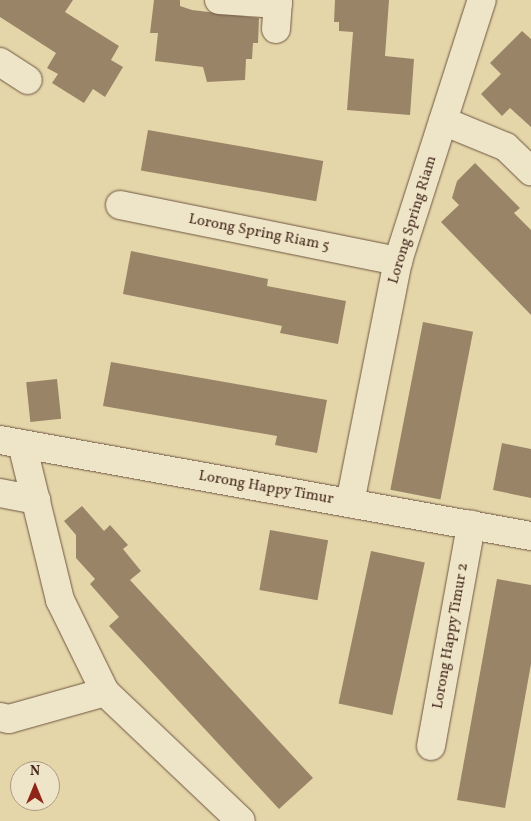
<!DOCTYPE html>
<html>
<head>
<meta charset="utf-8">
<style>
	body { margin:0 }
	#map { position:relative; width:531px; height:821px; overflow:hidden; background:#e5d6a9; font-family:Vollkorn,serif }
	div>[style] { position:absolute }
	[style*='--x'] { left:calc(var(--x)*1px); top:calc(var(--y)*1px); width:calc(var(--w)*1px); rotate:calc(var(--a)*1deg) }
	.building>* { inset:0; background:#998467; transform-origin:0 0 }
	.roads { filter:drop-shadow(0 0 1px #6e5642) drop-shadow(0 0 1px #6e5642) }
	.minor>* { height:28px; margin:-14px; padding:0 14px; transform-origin:14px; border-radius:14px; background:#eee4c7 }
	span { translate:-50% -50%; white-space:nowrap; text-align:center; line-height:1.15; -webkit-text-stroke:5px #eee4c7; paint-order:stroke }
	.street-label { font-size:15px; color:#472b1f }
	.north { position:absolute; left:10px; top:761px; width:50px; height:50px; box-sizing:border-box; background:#eee4c7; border:1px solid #ab9a84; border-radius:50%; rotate:0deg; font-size:14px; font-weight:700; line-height:20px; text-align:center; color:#472b1f }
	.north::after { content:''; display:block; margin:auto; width:18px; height:22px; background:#8f2418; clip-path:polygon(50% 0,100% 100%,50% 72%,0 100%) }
</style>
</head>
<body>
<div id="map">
	<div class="building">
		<div style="clip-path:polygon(0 0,73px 0,65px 12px,119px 46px,111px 60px,123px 67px,105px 97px,93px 89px,84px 103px,52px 83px,58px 74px,47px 68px,56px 53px,0 17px)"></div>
		<div style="clip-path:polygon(154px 0,180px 0,180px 6px,192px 10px,259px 18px,258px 43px,253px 43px,252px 59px,246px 59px,245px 80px,207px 82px,203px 67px,155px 61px,158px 33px,150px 33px)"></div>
		<div style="clip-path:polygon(335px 0,389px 0,385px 56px,414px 59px,410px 115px,347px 110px,353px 32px,339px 31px,339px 22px,334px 22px)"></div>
		<div style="clip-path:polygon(522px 31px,531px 39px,531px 127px,510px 108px,502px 116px,481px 94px,501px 74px,490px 63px)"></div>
		<div style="left:148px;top:130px;width:178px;height:41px;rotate:10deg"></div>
		<div style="clip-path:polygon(475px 163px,520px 208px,514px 213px,531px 230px,531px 315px,441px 222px,459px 205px,452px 198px,457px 181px)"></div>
		<div style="clip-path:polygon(131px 251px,268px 279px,267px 286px,346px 301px,338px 344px,280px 333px,282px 326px,123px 294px)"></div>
		<div style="left:423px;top:322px;width:51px;height:171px;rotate:11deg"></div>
		<div style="clip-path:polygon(111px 362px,327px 400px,317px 453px,275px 445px,277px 436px,103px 406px)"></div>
		<div style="left:57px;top:379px;width:40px;height:31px;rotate:84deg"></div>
		<div style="clip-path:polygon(502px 443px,531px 449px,531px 498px,493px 490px)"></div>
		<div style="clip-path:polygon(82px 506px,104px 531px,110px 525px,128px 545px,123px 549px,141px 571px,130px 580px,313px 778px,279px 809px,109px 626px,119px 617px,90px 584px,95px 579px,76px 558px,76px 535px,64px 521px)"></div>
		<div style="left:270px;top:530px;width:59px;height:61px;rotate:10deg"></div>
		<div style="left:371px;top:551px;width:55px;height:156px;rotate:12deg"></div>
		<div style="clip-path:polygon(497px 579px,531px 585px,531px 664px,505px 808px,457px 800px)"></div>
	</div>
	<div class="roads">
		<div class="minor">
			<div style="--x:219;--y:0;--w:59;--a:3.9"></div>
			<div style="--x:276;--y:29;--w:29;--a:-86"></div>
			<div style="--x:0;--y:62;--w:33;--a:33"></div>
			<div style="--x:443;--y:121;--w:68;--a:22.4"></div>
			<div style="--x:506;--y:147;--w:35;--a:44"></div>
			<div style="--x:120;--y:205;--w:284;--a:11.4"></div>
			<div style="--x:0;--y:440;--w:540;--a:10.25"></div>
			<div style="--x:22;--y:444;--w:161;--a:76.3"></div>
			<div style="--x:60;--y:600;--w:102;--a:63.9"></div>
			<div style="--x:105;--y:692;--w:187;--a:43.5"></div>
			<div style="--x:0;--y:493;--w:37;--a:11"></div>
			<div style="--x:350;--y:503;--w:247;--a:-78.8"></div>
			<div style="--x:398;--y:261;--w:274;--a:-72.2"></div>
			<div style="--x:0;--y:717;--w:9;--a:13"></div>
			<div style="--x:9;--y:719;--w:100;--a:-15.7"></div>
			<div style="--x:431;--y:746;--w:225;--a:-79.7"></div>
		</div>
	</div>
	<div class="street-label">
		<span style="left:413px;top:220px;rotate:-73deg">Lorong Spring Riam</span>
		<span style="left:259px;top:233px;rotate:11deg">Lorong Spring Riam 5</span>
		<span style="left:266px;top:488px;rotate:10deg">Lorong Happy Timur</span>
		<span style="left:451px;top:636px;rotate:-80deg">Lorong Happy Timur 2</span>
	</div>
	<div class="north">N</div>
</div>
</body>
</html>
